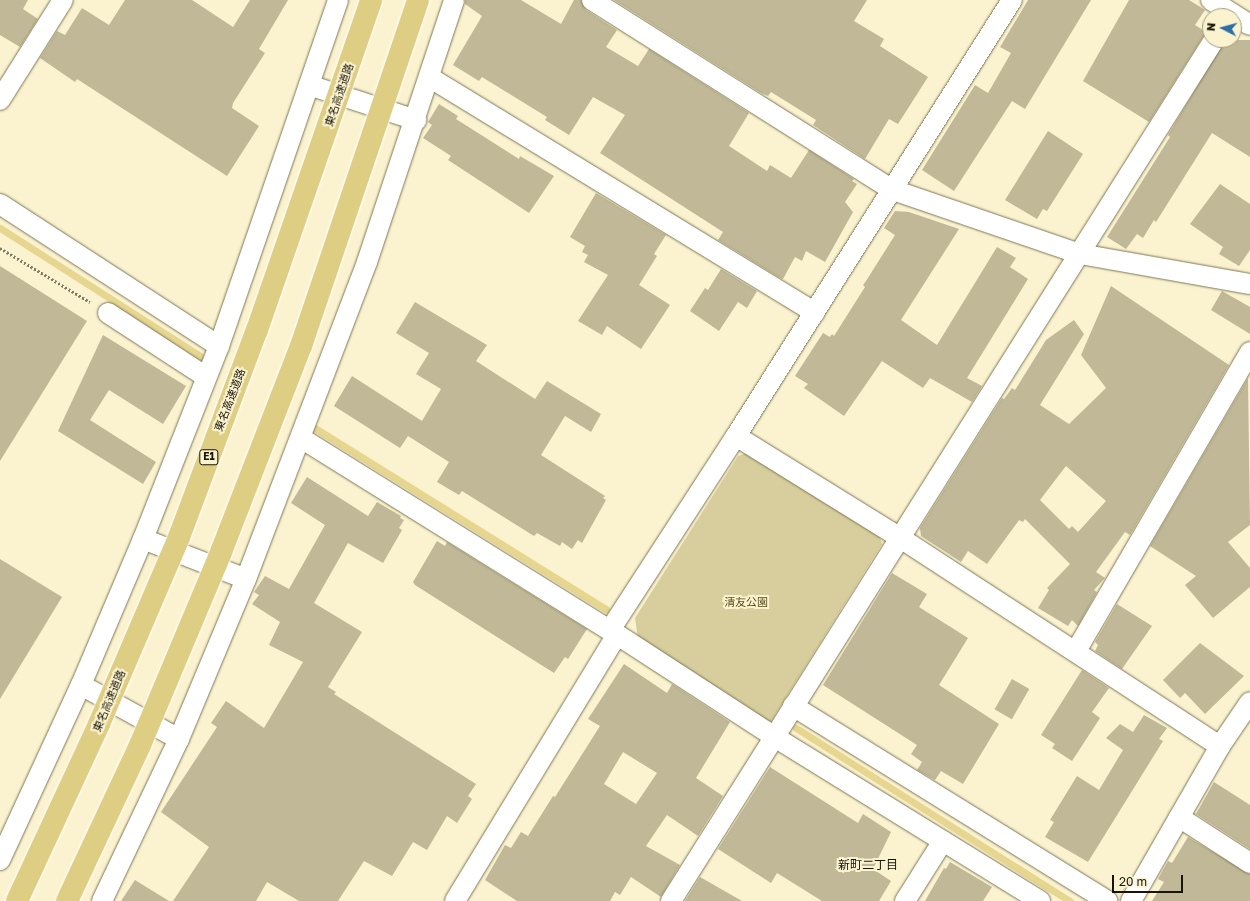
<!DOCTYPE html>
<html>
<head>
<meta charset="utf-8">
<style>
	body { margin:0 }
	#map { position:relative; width:1250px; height:901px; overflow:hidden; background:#fbf3cf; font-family:"Golos Text","Noto Sans JP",sans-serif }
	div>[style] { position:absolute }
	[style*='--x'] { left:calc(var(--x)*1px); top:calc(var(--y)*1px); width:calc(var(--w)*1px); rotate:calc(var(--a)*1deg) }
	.green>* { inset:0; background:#d8ce9d }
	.stream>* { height:7px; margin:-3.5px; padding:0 3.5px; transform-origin:3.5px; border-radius:3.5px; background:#e6d68f }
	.building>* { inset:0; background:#c0b896; transform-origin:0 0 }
	.path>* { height:2.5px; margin-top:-1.25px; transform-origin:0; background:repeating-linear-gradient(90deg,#817b64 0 2px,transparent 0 4px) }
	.roads { filter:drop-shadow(0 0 1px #7d7656) drop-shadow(0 0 1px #7d7656) }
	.street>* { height:20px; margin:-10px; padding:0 10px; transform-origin:10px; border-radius:10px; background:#fff }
	.bridges { filter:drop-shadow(0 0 1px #fff) drop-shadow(0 0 1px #fff) }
	.highway-bridge>* { height:22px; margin:-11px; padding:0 11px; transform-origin:11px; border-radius:11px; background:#dece84 }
	span { translate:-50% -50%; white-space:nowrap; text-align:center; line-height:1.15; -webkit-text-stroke:4px #fbf3cf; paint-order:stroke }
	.shield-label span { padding:1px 3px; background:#fbf3cf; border:1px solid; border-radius:3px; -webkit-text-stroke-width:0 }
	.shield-label { font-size:10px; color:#181508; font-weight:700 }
	.street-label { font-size:11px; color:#181508 }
	.park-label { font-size:11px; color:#5c501b }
	.neighbourhood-label { font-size:12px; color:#181508 }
	.north { position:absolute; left:1202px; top:8px; width:40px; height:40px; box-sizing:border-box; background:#fbf3cf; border:1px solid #a09a7f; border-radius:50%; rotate:276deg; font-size:11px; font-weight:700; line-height:16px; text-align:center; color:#181508 }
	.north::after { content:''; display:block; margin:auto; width:14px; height:18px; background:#2e6ea4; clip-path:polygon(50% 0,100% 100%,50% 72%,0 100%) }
	.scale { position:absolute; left:1112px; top:875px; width:71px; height:18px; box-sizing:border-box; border:2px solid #181508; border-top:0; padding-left:5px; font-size:12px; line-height:14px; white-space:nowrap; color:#181508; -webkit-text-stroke:3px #fbf3cf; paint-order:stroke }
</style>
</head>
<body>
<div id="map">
	<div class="green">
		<div style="clip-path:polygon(749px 452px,879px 534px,882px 544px,770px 723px,638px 639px,635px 618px,738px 456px)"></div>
	</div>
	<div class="stream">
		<div style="--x:0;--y:228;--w:240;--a:32.6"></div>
		<div style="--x:315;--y:428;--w:343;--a:31.9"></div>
		<div style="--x:796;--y:728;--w:324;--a:32.3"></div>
	</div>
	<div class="building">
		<div style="clip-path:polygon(0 0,28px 0,23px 9px,38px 19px,20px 47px,0 35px)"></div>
		<div style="clip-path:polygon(125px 0,192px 0,233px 27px,250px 0,288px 0,259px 49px,265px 53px,233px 103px,232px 108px,259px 126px,227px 176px,77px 79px,75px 82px,40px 58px,57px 31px,65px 35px,82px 8px,109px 25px)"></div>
		<div style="clip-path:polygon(465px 0,521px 0,561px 24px,574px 0,581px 0,586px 10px,617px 30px,606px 47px,638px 66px,649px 49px,749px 113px,729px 146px,767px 171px,770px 165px,791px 178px,809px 150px,854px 179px,852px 181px,857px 184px,845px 202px,853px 212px,825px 262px,806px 251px,802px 261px,795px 257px,783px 279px,780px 278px,718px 240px,723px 232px,600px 153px,625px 115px,593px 97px,569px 135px,545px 120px,547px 117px,482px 77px,479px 81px,453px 65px,482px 16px,465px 4px)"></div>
		<div style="clip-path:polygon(614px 0,867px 0,854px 21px,884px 39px,880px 46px,928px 77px,898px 124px,889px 119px,865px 159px,813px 125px,816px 120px,771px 92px,768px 96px,761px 93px)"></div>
		<div style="clip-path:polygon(1028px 0,1091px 0,1025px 109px,1012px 101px,954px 191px,922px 170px,975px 85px,988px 93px,1011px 53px,1000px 47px)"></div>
		<div style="clip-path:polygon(1129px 0,1189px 0,1205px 10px,1195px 25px,1206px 32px,1149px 122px,1083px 81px)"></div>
		<div style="clip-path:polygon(1225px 40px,1250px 40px,1250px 157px,1212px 133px,1156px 222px,1154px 220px,1143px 238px,1137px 234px,1126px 249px,1107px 237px,1170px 137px,1168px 135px)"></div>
		<div style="clip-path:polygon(439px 104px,458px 116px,456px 119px,519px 159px,520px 156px,554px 176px,529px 213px,448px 160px,451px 156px,423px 138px,432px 125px,428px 122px)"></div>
		<div style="clip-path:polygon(1048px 131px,1083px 154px,1047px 211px,1043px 209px,1037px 219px,1005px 200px)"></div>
		<div style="clip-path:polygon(1220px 184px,1250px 204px,1250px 250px,1239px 266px,1219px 254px,1223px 247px,1190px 224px)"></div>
		<div style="clip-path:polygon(596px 193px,666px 235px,654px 254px,657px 256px,639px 285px,670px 305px,641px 349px,607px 326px,602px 335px,578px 321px,608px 275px,584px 262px,588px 255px,582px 252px,585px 246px,570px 237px)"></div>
		<div style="clip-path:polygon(895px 211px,909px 212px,959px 229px,901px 320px,937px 345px,997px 247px,1016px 258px,1010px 267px,1028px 279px,967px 378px,982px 386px,972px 402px,930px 378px,923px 388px,882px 361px,844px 416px,804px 388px,808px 384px,795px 376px,823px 333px,830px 337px,832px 334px,834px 336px,865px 287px,863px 285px,866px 281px,895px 235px,884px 228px)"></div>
		<div style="clip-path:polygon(0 266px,87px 321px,0 461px)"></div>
		<div style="clip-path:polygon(721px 269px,757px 291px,747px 308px,738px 302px,719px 331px,690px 311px,705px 288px,708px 290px)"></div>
		<div style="clip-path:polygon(evenodd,1111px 286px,1229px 365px,1130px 535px,1125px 532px,1096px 572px,1105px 578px,1094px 590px,1097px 592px,1078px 626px,1072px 620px,1068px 626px,1038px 608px,1049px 590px,1047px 588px,1070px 564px,1025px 519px,1023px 522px,1019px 520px,987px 564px,968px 551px,961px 562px,921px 536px,920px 528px,1002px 398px,1004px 399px,1012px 388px,1015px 390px,1046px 340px,1074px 320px,1084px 334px,1040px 405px,1069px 424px,1106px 388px,1081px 355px,1111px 286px,1066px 466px,1106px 501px,1078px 532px,1072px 526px,1069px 529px,1040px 500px,1066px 466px)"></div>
		<div style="clip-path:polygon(1222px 291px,1250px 307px,1250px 334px,1211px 310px)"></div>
		<div style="clip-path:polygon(415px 302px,487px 345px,476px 361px,535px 399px,547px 381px,601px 414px,591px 432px,565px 416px,541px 455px,605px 496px,603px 498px,606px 500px,582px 543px,578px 540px,572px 549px,562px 542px,560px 546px,537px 533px,534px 536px,462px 491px,459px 495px,437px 482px,449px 462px,408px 436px,400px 448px,334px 406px,352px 376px,422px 421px,441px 389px,416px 374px,429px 353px,396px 333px)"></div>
		<div style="clip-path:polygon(103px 335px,186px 386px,163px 424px,109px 390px,90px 420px,156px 462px,143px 484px,58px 431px)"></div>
		<div style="clip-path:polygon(1248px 378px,1250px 525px,1228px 542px,1250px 568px,1250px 587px,1213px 618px,1185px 585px,1196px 576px,1150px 546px)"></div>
		<div style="clip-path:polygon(307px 477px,368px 516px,377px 502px,401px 516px,400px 518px,404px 520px,399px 528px,402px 530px,383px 563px,348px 543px,314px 603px,362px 632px,328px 687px,336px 692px,334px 694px,476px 784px,468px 796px,472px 799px,457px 823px,447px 816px,427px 850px,413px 842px,392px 876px,364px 861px,338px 901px,299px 901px,267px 882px,256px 901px,173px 901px,209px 847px,161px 812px,217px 727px,211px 723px,226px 701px,264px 728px,303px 662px,269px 645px,280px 622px,252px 604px,259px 595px,254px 592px,265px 576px,289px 589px,325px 525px,291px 503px)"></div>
		<div style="clip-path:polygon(437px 541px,445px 546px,447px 542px,587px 629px,568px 659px,565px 657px,554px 673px,415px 585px,413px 582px)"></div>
		<div style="clip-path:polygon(0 559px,62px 597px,0 699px)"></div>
		<div style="clip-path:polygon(892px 573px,927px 594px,919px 607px,968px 638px,939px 685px,999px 724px,963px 784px,941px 771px,935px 780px,917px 770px,922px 762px,911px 754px,917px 745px,823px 685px)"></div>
		<div style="clip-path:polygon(1117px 604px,1152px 626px,1122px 669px,1095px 651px,1098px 645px,1095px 642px)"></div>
		<div style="clip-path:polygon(1200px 643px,1244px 676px,1205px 714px,1185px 693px,1180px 698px,1163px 680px)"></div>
		<div style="clip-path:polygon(evenodd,624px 664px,667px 693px,672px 684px,730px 722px,696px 778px,723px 796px,698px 836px,667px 815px,646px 846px,680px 865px,661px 897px,631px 877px,620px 895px,615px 892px,610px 901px,517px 901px,485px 880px,505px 845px,511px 848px,521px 832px,528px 836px,553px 796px,555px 797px,600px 726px,588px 719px,624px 664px,623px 752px,657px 773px,636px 804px,604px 784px,623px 752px)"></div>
		<div style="clip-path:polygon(1082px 670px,1109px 688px,1092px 712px,1100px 718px,1072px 761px,1052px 748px,1055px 744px,1041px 735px)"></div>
		<div style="left:1012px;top:679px;width:20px;height:35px;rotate:30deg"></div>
		<div style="clip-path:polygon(1144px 715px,1167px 728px,1159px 739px,1163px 741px,1088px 862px,1045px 837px,1054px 822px,1050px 820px,1077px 776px,1099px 790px,1123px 750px,1106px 738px,1120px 724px,1133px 732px)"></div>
		<div style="clip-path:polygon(770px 767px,858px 823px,863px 814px,891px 832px,873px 869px,891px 881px,879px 901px,822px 901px,777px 873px,771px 883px,718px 849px)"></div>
		<div style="clip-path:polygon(1214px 782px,1250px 805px,1250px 849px,1196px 814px)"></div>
		<div style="clip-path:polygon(1188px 837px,1250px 874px,1250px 901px,1152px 901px,1164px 882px,1158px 879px,1168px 861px,1172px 863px)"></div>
		<div style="clip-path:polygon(950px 862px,992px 887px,983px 901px,925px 901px,944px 868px,946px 869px)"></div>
		<div style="clip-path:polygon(700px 877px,742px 901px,685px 901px)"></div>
		<div style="clip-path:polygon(135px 880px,169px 901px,121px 901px)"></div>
	</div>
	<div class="path">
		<div style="--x:0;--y:248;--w:105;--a:31"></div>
	</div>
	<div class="roads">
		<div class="street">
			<div style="--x:592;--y:0;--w:356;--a:32.3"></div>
			<div style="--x:893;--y:190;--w:198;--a:18.9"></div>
			<div style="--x:1080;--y:254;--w:173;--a:10"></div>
			<div style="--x:1211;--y:0;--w:46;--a:32.7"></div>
			<div style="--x:429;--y:77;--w:452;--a:31.4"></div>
			<div style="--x:309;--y:85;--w:113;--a:18.1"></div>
			<div style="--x:0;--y:100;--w:118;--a:-57.8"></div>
			<div style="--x:0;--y:204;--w:261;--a:33"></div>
			<div style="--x:108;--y:313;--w:117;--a:33.1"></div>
			<div style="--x:736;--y:436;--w:192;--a:31.8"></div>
			<div style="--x:899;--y:537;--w:383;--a:33.1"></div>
			<div style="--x:301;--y:438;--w:364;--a:31.9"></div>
			<div style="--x:610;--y:630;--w:194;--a:33"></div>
			<div style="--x:773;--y:736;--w:314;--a:31.7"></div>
			<div style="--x:143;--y:539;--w:110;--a:21.2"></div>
			<div style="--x:610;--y:630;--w:231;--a:-57"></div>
			<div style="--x:736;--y:436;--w:516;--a:-57.67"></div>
			<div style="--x:1076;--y:651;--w:346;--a:-59.8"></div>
			<div style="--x:81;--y:685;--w:112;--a:28.9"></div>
			<div style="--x:793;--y:706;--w:370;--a:31.8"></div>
			<div style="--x:1179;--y:817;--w:85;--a:32.9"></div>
			<div style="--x:0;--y:860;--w:193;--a:-65.2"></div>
			<div style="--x:81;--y:685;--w:159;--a:-67"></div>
			<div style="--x:143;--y:539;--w:207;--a:-68.5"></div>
			<div style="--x:219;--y:346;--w:366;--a:-71"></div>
			<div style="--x:102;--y:901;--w:179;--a:-64.6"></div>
			<div style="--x:179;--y:739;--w:173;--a:-67.3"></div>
			<div style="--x:246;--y:579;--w:339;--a:-69.1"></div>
			<div style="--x:367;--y:262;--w:276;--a:-71.6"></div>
			<div style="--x:455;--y:901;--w:311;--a:-58.7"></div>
			<div style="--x:671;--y:901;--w:1018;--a:-57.76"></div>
			<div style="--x:905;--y:901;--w:71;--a:-57.7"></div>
			<div style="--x:1131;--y:901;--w:179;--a:-60.1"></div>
			<div style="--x:1220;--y:746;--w:53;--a:-55.7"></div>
		</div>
	</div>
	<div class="bridges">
		<div class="highway-bridge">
			<div style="--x:17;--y:901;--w:195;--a:-65.1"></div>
			<div style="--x:99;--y:724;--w:203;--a:-66.8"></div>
			<div style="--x:179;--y:537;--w:221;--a:-69.4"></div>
			<div style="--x:257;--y:330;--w:349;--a:-70.9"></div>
			<div style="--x:67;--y:901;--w:172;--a:-64.9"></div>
			<div style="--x:140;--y:745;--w:209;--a:-67.2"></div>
			<div style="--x:221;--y:552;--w:221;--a:-68.8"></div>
			<div style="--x:301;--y:346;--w:365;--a:-71.3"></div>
		</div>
	</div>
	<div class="shield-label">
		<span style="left:209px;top:457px">E1</span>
	</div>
	<div class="street-label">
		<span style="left:339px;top:95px;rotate:-71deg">東名高速道路</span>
		<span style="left:230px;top:400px;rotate:-69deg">東名高速道路</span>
		<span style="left:109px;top:701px;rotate:-67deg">東名高速道路</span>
	</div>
	<div class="park-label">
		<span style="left:746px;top:602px">清友公園</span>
	</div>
	<div class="neighbourhood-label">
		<span style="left:868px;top:865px">新町二丁目</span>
	</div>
	<div class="north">N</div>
	<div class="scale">20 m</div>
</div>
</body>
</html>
